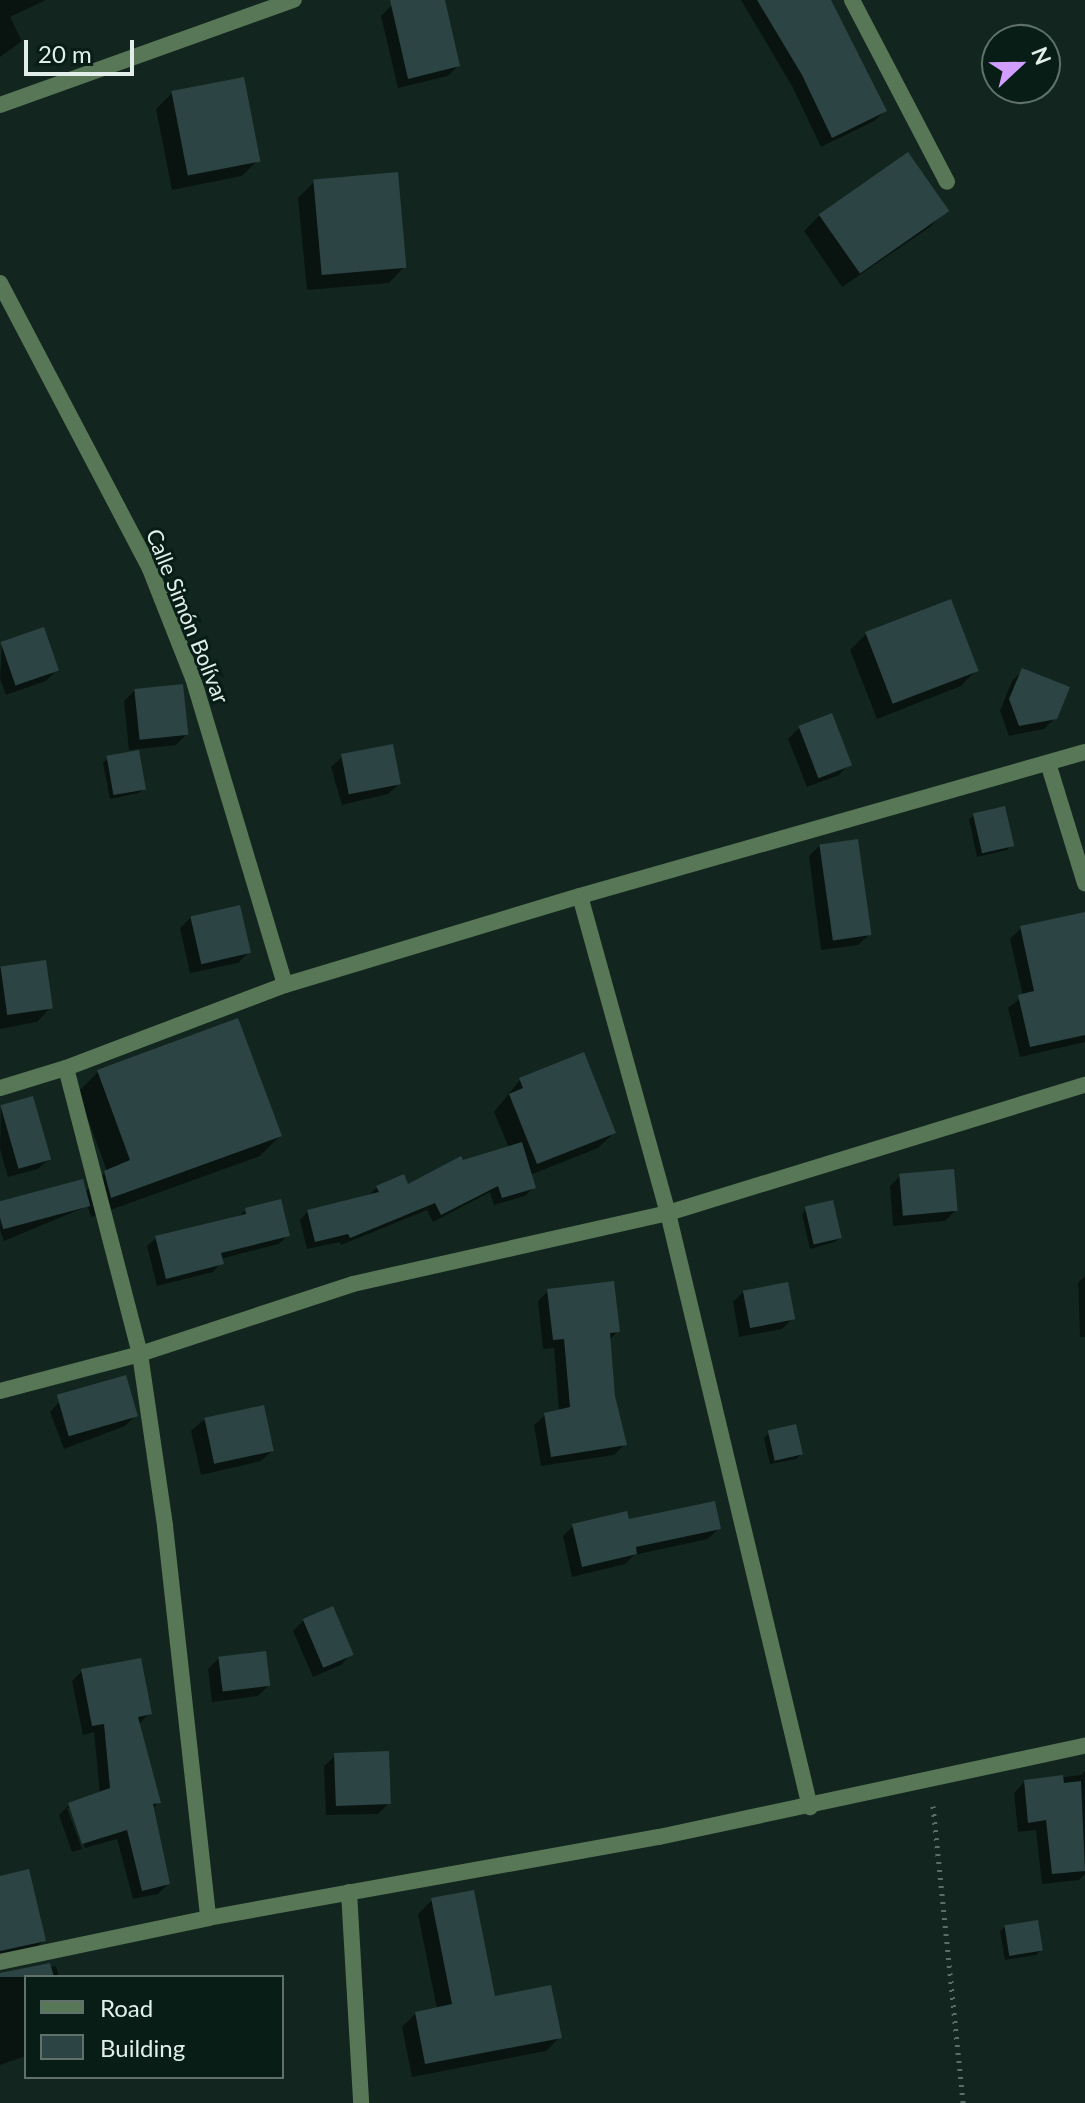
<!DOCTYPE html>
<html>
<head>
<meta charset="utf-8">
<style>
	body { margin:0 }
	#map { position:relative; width:1085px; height:2103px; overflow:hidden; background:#12261f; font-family:Lato,sans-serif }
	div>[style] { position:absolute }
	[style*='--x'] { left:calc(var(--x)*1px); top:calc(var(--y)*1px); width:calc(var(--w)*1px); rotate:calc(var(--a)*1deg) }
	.shadow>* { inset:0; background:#0007 }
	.building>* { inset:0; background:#2c4444; transform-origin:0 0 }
	.path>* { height:5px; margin-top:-2.5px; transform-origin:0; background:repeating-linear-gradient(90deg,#5d6e68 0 2px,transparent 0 8px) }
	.minor>* { height:16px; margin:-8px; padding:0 8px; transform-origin:8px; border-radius:8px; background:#587756 }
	span { translate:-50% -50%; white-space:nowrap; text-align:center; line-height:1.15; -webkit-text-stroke:6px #081d16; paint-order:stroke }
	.street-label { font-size:22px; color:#e1eee9 }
	.legend { position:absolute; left:24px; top:1975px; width:260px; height:104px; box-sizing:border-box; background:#081d16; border:2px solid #5f716a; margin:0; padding:10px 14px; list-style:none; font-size:24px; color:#e1eee9 }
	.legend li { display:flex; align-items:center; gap:16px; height:40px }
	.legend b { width:40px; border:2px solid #5f716a }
	.north { position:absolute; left:981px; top:24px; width:80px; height:80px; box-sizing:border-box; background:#081d16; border:2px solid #5f716a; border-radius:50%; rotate:68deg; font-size:22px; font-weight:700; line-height:32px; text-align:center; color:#e1eee9 }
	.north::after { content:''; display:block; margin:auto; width:28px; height:36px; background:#d19dfe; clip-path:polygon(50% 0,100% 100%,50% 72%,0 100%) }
	.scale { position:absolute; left:24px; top:40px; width:110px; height:36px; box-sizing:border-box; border:4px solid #e1eee9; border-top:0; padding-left:10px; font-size:24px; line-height:28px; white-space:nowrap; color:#e1eee9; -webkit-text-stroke:6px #081d16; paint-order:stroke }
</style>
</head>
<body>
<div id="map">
	<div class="shadow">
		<div style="clip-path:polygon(0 0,46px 0,10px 17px,22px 41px,0 57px)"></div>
		<div style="clip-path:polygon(415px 0,443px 0,458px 66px,448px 76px,398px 88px,381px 16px,392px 5px)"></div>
		<div style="clip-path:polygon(741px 0,829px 0,885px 111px,874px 121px,821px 147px,792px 86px)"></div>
		<div style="clip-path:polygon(172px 93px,258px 160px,242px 176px,172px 190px,156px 109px)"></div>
		<div style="clip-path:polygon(314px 182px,404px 267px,389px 283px,307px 290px,298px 198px)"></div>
		<div style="clip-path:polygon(946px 211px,930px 227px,842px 287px,804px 231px,820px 215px)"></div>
		<div style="clip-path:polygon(866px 634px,976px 670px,961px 686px,877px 719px,850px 650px)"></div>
		<div style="clip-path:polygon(2px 644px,57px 670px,46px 681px,6px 695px,0 679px)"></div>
		<div style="clip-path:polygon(1023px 670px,1055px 718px,1044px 729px,1009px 736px,1000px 711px,1012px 681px)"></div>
		<div style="clip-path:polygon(135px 690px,186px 735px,176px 745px,129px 750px,124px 701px)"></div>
		<div style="clip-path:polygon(799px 728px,849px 764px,839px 775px,807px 787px,788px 739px)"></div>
		<div style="clip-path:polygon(342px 757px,399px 784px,388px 794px,342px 805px,331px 767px)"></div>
		<div style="clip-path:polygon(108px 758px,144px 788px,139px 793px,110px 799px,103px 763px)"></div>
		<div style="clip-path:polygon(974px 815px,1012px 845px,1007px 850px,977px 857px,969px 819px)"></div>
		<div style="clip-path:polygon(820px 845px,869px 935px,858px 945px,821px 950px,809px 856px)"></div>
		<div style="clip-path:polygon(1085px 914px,1085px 1042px,1020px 1057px,1008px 1008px,1023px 996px,1010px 939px,1021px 928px)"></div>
		<div style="clip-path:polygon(191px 917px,249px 952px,238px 963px,190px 973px,180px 928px)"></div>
		<div style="clip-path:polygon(44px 962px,51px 1007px,37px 1022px,0 1029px,0 968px)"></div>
		<div style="clip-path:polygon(98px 1072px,280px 1136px,260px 1156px,91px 1217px,88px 1206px,4px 1241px,0 1230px,1px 1214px,85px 1192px,107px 1171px,78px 1092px)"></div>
		<div style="clip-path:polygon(520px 1080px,614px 1133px,598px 1148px,530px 1175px,533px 1188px,525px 1196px,494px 1205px,490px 1192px,433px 1222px,427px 1210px,341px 1245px,340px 1242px,307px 1249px,300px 1220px,308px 1211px,368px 1196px,377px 1187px,407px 1186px,462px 1162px,509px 1148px,494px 1112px)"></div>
		<div style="clip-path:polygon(1px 1107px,49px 1159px,38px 1169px,8px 1177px,0 1149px)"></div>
		<div style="clip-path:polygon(900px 1176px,956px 1210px,945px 1221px,893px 1226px,890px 1186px)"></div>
		<div style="clip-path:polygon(806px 1209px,840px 1238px,835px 1242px,810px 1249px,802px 1214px)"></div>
		<div style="clip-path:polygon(246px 1210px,288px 1235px,279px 1244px,220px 1259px,221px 1263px,213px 1272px,157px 1286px,147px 1246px,156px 1238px,237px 1218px)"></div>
		<div style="clip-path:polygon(1085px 1276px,1085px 1337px,1080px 1337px,1078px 1283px)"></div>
		<div style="clip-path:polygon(548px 1291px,618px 1331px,609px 1340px,613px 1396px,625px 1444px,614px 1455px,541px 1466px,534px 1425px,545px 1415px,559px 1411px,554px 1348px,543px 1349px,538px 1301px)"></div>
		<div style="clip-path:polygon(744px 1291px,793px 1318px,782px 1329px,739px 1337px,733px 1302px)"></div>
		<div style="clip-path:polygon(60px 1401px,136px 1415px,125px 1426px,64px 1449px,50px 1412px)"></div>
		<div style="clip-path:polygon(262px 1407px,272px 1451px,261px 1461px,201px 1475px,191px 1431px,202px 1421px)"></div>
		<div style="clip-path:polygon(769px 1433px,801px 1454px,796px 1459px,770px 1464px,764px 1438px)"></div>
		<div style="clip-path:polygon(627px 1521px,719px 1528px,708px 1539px,634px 1555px,625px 1564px,572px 1577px,563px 1536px,573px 1526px)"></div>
		<div style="clip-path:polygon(304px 1620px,351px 1654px,341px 1665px,313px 1677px,293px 1631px)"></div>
		<div style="clip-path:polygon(218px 1659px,268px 1686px,258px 1696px,212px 1702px,208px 1669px)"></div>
		<div style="clip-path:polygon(82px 1671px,149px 1714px,138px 1725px,159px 1802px,152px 1809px,168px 1884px,158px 1894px,133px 1899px,117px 1839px,85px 1848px,72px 1808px,67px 1808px,82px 1849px,72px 1852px,59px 1815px,69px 1805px,100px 1794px,94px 1732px,83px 1735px,72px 1681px)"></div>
		<div style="clip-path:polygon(335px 1756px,389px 1803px,378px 1814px,326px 1815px,324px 1766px)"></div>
		<div style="clip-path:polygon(1085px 1771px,1085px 1874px,1079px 1880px,1042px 1884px,1036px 1830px,1018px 1832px,1014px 1793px,1024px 1782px,1081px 1775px)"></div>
		<div style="clip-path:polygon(0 1878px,43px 1941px,33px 1951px,0 1958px)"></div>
		<div style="clip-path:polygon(432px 1900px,493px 1998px,559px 2038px,546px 2051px,412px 2077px,402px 2027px,416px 2013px,437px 2009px,418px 1914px)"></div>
		<div style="clip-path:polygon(1005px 1927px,1041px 1950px,1036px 1955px,1005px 1960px,1000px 1931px)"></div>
		<div style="clip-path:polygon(56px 1966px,59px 1977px,26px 1977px,26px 2056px,0 2065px,0 1974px)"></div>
	</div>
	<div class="building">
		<div style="clip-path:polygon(390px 0,445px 0,460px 66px,408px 79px)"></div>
		<div style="clip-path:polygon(757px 0,831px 0,887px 111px,832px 138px,802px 75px)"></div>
		<div style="left:244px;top:77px;width:86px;height:74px;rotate:79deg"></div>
		<div style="left:908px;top:152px;width:72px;height:109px;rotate:55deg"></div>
		<div style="left:398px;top:172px;width:96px;height:85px;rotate:85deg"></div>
		<div style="left:951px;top:599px;width:77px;height:92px;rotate:69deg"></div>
		<div style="left:44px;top:627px;width:46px;height:46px;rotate:71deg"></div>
		<div style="clip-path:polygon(1022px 668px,1070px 687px,1057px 719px,1019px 726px,1009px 699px)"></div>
		<div style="left:183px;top:684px;width:51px;height:49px;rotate:84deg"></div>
		<div style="left:832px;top:713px;width:56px;height:36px;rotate:69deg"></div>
		<div style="left:393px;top:744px;width:41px;height:53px;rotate:79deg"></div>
		<div style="left:139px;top:750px;width:40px;height:33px;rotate:80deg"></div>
		<div style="left:1005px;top:806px;width:41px;height:33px;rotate:77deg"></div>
		<div style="left:858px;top:839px;width:97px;height:39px;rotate:82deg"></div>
		<div style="left:240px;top:905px;width:49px;height:51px;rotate:77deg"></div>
		<div style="clip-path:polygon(1085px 912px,1085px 1035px,1030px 1047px,1018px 995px,1034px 991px,1020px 926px)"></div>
		<div style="left:46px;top:960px;width:49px;height:46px;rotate:82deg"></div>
		<div style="clip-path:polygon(238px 1018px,282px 1136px,111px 1198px,104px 1171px,130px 1160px,97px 1070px)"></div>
		<div style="clip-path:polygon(584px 1052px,616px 1133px,537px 1164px,509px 1094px,523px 1088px,519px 1078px)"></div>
		<div style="left:33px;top:1096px;width:66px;height:34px;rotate:74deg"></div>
		<div style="clip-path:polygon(522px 1142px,536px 1188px,502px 1198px,498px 1186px,441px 1215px,435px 1203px,350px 1238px,348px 1234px,315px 1242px,307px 1210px,379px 1192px,376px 1186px,404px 1174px,408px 1184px,461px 1156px,463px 1160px)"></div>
		<div style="left:954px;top:1169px;width:42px;height:55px;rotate:85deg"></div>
		<div style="left:83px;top:1179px;width:28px;height:90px;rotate:75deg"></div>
		<div style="clip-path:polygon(281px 1199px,290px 1236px,221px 1253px,224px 1264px,166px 1279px,155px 1236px,246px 1214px,245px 1208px)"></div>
		<div style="left:833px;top:1200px;width:39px;height:29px;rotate:77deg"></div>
		<div style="clip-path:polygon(614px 1281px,620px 1332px,610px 1333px,615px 1396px,627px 1445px,551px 1457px,544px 1413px,570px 1407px,564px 1339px,553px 1340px,547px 1289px)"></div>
		<div style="left:788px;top:1282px;width:38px;height:46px;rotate:79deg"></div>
		<div style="left:126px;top:1375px;width:43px;height:72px;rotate:74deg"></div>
		<div style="left:264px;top:1405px;width:47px;height:61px;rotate:78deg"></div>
		<div style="left:796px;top:1424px;width:31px;height:29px;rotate:77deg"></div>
		<div style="clip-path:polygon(715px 1501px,721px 1529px,636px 1547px,637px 1554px,582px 1567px,572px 1524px,627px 1511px,629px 1519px)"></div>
		<div style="left:333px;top:1606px;width:53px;height:33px;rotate:67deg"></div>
		<div style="left:266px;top:1651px;width:35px;height:48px;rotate:83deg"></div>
		<div style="clip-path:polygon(141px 1658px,152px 1714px,138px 1717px,161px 1803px,153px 1804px,170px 1884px,142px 1891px,127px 1830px,82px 1844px,68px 1803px,110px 1788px,104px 1724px,92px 1726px,81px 1669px)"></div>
		<div style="left:389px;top:1751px;width:53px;height:55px;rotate:88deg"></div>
		<div style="clip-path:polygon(1063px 1775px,1064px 1783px,1081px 1781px,1085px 1871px,1052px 1874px,1046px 1820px,1028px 1823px,1024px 1780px)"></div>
		<div style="clip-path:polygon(29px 1869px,46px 1941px,0 1951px,0 1876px)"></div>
		<div style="clip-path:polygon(474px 1890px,495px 1996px,551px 1985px,562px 2038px,425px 2064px,415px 2012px,452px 2004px,431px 1898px)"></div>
		<div style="left:1038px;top:1920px;width:31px;height:34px;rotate:81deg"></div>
		<div style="clip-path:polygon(50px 1963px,54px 1977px,0 1977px,0 1973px)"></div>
	</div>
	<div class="path">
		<div style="--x:933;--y:1806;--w:299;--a:84.2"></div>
	</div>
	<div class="minor">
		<div style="--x:852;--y:0;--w:205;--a:62.4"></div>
		<div style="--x:0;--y:105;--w:312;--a:-19.7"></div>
		<div style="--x:0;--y:283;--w:323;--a:62.3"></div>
		<div style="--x:150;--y:569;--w:117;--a:68.5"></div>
		<div style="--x:193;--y:678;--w:320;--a:73.3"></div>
		<div style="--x:1048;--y:763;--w:126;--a:72.9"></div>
		<div style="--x:580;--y:896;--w:329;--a:74.5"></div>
		<div style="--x:668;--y:1213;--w:611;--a:76.56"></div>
		<div style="--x:66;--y:1068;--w:295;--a:75.5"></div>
		<div style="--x:140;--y:1354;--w:174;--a:81.7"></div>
		<div style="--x:165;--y:1526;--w:394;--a:83.7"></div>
		<div style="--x:0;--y:1088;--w:69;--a:-16.9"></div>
		<div style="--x:66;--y:1068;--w:234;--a:-20.8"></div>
		<div style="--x:285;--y:985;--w:308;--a:-16.8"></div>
		<div style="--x:580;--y:896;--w:525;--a:-15.92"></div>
		<div style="--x:0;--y:1391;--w:145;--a:-14.8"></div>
		<div style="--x:140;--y:1354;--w:224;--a:-18.2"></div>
		<div style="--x:353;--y:1284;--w:323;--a:-12.7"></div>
		<div style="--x:668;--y:1213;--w:436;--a:-17.1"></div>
		<div style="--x:349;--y:1892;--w:211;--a:86.7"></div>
		<div style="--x:0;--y:1962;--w:213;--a:-11.9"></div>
		<div style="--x:208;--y:1918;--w:458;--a:-10.2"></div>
		<div style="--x:659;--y:1837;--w:436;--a:-12.1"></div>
	</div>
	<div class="street-label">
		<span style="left:188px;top:616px;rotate:68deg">Calle Simón Bolívar</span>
	</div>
	<ul class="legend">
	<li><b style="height:10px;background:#587756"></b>Road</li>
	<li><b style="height:22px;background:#2c4444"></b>Building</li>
	</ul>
	<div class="north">N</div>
	<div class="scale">20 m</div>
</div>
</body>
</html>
